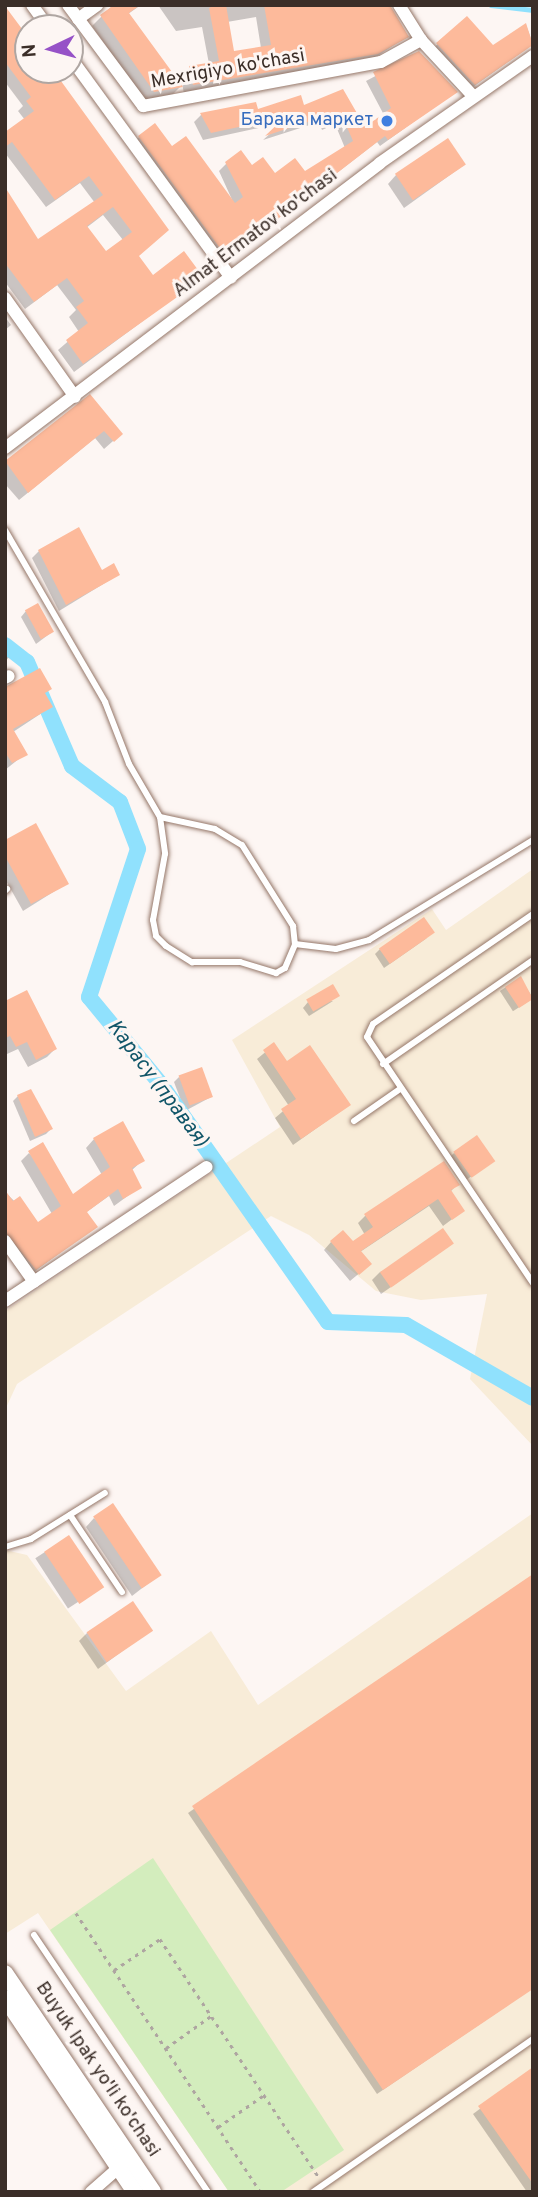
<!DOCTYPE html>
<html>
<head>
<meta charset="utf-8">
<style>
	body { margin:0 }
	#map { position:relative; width:538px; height:2197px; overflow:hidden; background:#fdf6f3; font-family:Overpass,sans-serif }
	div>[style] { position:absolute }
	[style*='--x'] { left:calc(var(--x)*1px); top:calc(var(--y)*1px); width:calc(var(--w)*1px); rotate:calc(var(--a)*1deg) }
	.industrial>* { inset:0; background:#f8ecd8 }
	.green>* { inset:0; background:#d3edbd }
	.shadow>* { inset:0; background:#0003; transform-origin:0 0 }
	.stream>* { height:4.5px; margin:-2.25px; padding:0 2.25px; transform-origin:2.25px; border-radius:2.25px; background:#90e1fd }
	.canal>* { height:16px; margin:-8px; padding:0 8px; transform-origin:8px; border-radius:8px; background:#90e1fd }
	.building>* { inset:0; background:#fdba9b; transform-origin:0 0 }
	.path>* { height:2.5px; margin-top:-1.25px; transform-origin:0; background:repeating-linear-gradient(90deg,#aea5a1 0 3.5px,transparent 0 8.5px) }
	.roads { filter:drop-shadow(0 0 2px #957769) drop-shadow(0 0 2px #957769) }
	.service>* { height:6px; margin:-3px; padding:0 3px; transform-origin:3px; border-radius:3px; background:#fff }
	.minor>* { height:12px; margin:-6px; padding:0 6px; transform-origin:6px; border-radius:6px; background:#fff }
	.tertiary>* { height:16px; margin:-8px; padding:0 8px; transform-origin:8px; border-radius:8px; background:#fff }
	.dots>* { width:19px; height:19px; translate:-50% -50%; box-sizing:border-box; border:4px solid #fdf6f3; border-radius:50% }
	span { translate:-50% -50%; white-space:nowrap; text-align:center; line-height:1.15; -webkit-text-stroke:6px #fdf6f3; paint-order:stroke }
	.street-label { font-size:19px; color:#3b2e28 }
	.shop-label { font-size:19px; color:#366cbe }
	.right { translate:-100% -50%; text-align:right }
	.water-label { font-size:21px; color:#105568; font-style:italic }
	.frame { position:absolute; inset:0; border:7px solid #3b2e28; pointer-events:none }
	.north { position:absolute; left:14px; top:14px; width:70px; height:70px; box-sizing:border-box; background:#fdf6f3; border:2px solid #afa6a2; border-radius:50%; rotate:265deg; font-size:19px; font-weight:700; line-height:28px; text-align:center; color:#3b2e28 }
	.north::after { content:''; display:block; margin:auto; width:24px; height:32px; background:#9652c7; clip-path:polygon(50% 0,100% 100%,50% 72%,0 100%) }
</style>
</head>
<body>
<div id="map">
	<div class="industrial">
		<div style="clip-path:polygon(533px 869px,533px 1446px,470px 1379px,487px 1294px,421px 1300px,376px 1291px,309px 1235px,271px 1216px,17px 1384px,5px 1410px,5px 1311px,280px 1127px,232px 1040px,432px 909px,446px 930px)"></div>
		<div style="clip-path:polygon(533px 1513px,533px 2192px,229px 2192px,38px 1913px,5px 1934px,5px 1550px,27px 1555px,126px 1691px,211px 1631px,258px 1705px)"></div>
	</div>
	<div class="green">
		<div style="clip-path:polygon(153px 1858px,344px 2150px,281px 2192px,229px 2192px,50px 1930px)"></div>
	</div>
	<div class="shadow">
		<div style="clip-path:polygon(113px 5px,141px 5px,128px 14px,180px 87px,171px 96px,145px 101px,92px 26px)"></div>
		<div style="clip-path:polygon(evenodd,158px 5px,385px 5px,406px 37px,367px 63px,184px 94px,181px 77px,190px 67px,209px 64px,202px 27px,176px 31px,158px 5px,256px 17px,261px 48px,233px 53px,227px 22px,256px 17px)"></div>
		<div style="clip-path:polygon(evenodd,5px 10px,28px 41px,28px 70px,49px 70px,166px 230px,137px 256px,153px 277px,201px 278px,74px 372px,58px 350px,79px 332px,69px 317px,76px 310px,57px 285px,25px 309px,5px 282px,5px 191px,37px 241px,95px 203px,80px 183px,46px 207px,5px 153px,5px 135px,25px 120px,18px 111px,23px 106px,5px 82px,5px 10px,103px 215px,123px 240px,106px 254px,86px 228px,103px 215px)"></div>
		<div style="clip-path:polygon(467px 18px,493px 47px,526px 25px,533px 44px,466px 92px,429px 52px)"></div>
		<div style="clip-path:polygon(419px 53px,455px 92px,380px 146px,377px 142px,219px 264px,132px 144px,139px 137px,172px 148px,234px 204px,219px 171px,227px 163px,275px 175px,304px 173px,345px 148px,335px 124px,322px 130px,319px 122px,263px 140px,282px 123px,203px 140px,194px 122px,201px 115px,303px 107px,342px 91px,365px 129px,384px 115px,366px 81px)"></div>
		<div style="clip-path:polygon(464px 165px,404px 208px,388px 184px,396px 175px)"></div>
		<div style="clip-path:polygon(5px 317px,11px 325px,5px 330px)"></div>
		<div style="clip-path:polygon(90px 397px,121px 434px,104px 449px,95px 438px,19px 500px,5px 484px,5px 464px)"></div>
		<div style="clip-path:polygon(39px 551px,118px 575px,59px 611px,32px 558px)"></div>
		<div style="clip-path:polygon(26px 611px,52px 632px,36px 644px,21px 617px)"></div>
		<div style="clip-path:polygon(5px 638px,16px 651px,5px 661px)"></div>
		<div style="clip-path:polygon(5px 688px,50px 688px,44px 695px,51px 707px,13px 732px,25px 754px,5px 770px)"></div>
		<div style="clip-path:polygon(5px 842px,66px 884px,23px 911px,5px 879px)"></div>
		<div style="clip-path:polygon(427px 938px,384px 968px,375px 954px,380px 949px)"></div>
		<div style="left:520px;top:978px;width:24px;height:24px;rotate:57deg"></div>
		<div style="clip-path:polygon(333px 1001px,309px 1016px,303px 1008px,308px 1002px)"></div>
		<div style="clip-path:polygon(5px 1003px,55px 1049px,47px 1057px,28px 1067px,18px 1049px,7px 1054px)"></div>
		<div style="clip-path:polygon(274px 1045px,286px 1063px,349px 1105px,293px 1145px,275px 1118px,289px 1106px,257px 1059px)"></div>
		<div style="clip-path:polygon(179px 1077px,211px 1097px,185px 1111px,174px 1082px)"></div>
		<div style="clip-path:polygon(18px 1096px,51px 1129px,46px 1134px,30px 1141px,13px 1101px)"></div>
		<div style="clip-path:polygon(94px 1139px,143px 1160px,131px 1171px,140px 1187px,114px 1206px,109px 1196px,85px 1213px,95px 1227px,27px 1277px,5px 1246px,5px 1192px,38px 1224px,52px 1214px,21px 1161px,29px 1153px,73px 1196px,102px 1175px,86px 1148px)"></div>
		<div style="clip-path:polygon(454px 1153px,487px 1166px,463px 1182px,449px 1158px)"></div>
		<div style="clip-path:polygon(443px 1163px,458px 1184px,450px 1192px,463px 1211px,443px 1226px,429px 1206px,360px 1252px,362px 1271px,350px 1281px,324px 1250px,331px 1242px,352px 1243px,365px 1235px,358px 1223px,365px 1216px)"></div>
		<div style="clip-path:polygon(452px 1244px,381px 1294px,372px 1280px,380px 1272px)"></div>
		<div style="clip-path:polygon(94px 1518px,159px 1575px,132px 1596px,86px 1527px)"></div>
		<div style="left:68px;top:1537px;width:60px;height:39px;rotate:57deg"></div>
		<div style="clip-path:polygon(533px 1576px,533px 1988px,377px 2094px,188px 1813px)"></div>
		<div style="clip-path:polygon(151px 1630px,98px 1669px,79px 1641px,87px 1633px)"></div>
		<div style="clip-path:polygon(533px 2069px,533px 2192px,527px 2192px,473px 2114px)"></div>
	</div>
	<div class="stream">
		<div style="--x:491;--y:5;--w:42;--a:6.8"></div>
	</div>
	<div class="canal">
		<div style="--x:5;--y:645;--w:28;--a:38"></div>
		<div style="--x:27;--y:662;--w:113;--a:66.6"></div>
		<div style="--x:72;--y:766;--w:60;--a:36.9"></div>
		<div style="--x:120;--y:802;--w:50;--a:69"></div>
		<div style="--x:138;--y:849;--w:156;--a:108.3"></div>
		<div style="--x:89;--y:997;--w:112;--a:50.5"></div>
		<div style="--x:160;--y:1083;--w:292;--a:54.9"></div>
		<div style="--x:328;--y:1322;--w:78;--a:2.2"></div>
		<div style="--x:406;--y:1325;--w:146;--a:29.9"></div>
	</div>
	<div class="building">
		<div style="clip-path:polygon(114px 5px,140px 5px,129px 13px,183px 87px,154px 92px,100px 15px)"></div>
		<div style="clip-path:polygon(216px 5px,226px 5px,234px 51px,271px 45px,264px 5px,390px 5px,409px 37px,378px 54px,193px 85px,189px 66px,219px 61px,209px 8px)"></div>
		<div style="clip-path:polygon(evenodd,5px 6px,28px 37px,28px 70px,53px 70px,169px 230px,139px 256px,153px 275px,184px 251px,204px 278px,83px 364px,66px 340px,88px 323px,76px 307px,84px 301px,67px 278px,34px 302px,5px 263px,5px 187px,38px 239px,103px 195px,89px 176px,55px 200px,12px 142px,5px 147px,5px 132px,34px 111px,26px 101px,31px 97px,5px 62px,5px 6px,113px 207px,132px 232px,106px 251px,87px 226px,113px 207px)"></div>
		<div style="clip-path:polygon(467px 16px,493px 45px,526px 23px,533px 45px,475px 85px,436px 43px)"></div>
		<div style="clip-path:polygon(419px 51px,458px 92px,388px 140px,385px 136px,227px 258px,138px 136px,155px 123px,172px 146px,186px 136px,235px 203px,243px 197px,225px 162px,241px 150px,252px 165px,263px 157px,275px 173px,295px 158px,305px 171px,353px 141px,343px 118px,329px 123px,326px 116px,265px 136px,285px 117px,211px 133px,200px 113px,256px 102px,258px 109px,301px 95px,304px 105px,343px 89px,365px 127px,391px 108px,373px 72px)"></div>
		<div style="left:448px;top:138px;width:32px;height:64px;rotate:56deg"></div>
		<div style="clip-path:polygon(90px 394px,123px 434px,114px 442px,104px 431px,28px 493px,5px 461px)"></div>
		<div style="clip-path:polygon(79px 527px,102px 570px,114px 563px,120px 575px,66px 605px,38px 550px)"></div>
		<div style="left:38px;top:603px;width:33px;height:15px;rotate:61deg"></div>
		<div style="clip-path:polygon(40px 668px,52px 689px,45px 693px,53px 707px,13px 729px,28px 755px,12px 763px,5px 752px,5px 687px)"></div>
		<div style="clip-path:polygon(36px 823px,69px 884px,31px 904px,5px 856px,5px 840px)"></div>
		<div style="left:424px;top:917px;width:19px;height:55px;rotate:55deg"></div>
		<div style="clip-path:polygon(521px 976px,533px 999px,519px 1008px,505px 987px)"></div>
		<div style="left:333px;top:984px;width:14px;height:31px;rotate:60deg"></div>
		<div style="clip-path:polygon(27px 990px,57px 1049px,36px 1060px,27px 1042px,16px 1047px,10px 1036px,5px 1038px,5px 1001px)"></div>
		<div style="clip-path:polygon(274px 1042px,287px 1061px,310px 1045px,351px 1105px,301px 1139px,281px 1109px,296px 1099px,263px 1050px)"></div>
		<div style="left:202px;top:1067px;width:32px;height:25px;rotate:70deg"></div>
		<div style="clip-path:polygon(31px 1089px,53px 1129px,35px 1137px,17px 1095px)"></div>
		<div style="clip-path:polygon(123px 1121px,145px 1161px,132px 1168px,142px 1188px,123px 1199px,118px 1189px,87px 1212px,98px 1227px,36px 1270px,5px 1232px,5px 1190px,13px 1201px,20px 1196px,38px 1222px,61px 1206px,28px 1151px,43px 1142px,73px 1194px,110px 1167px,93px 1138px)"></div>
		<div style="left:477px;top:1135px;width:32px;height:29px;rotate:55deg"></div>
		<div style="clip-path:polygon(444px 1161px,460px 1185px,451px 1190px,465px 1211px,452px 1220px,438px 1199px,361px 1251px,372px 1264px,359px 1275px,330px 1241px,343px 1230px,353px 1241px,373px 1227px,364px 1214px)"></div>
		<div style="left:443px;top:1228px;width:19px;height:77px;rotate:55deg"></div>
		<div style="left:113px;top:1503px;width:87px;height:24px;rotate:56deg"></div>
		<div style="left:69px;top:1535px;width:63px;height:30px;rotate:56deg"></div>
		<div style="clip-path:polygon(533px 1574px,533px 1989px,383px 2090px,192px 1806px)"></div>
		<div style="left:133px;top:1601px;width:36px;height:56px;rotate:56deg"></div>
		<div style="clip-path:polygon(533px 2067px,533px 2184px,478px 2106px)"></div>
	</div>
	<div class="path">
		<div style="--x:76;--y:1913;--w:335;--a:56.5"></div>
		<div style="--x:114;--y:1970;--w:55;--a:-34"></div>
		<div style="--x:160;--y:1939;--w:285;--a:56.3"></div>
		<div style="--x:166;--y:2048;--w:55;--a:-35.4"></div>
		<div style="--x:218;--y:2127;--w:56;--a:-34.8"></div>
	</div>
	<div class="roads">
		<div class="service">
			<div style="--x:5;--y:530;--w:199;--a:59.8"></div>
			<div style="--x:105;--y:702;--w:66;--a:68.8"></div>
			<div style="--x:129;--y:764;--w:61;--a:59.7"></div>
			<div style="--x:160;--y:817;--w:37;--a:82"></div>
			<div style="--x:165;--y:854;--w:67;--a:100.3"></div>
			<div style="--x:153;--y:920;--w:16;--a:79"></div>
			<div style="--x:156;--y:936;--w:14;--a:45"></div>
			<div style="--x:166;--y:946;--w:31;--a:32"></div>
			<div style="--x:192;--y:962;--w:48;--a:0"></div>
			<div style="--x:240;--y:962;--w:38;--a:17"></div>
			<div style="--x:276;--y:973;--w:10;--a:-29"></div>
			<div style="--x:285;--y:968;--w:26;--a:-67"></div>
			<div style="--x:295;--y:944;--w:41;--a:7"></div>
			<div style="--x:336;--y:949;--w:34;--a:-15"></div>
			<div style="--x:369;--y:940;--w:192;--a:-31.4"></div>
			<div style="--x:160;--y:817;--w:56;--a:12.3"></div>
			<div style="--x:215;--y:829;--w:31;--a:31"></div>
			<div style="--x:242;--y:845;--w:96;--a:57.8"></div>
			<div style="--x:293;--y:926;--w:18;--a:84"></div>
			<div style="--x:5;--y:891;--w:3;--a:-45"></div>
			<div style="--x:533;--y:914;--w:194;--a:145.5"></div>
			<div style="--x:373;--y:1024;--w:14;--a:115"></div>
			<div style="--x:367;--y:1037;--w:297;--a:56"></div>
			<div style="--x:383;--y:1064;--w:183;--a:-34.7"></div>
			<div style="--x:354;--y:1121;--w:56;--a:-34.8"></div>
			<div style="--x:70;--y:1515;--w:93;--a:56"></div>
			<div style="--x:5;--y:1547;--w:27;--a:-17"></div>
			<div style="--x:31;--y:1539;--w:87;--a:-31.9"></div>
			<div style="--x:34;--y:1935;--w:310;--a:55.9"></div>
			<div style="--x:313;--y:2192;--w:268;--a:-34.8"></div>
		</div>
		<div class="minor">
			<div style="--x:32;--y:5;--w:29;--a:54"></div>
			<div style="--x:68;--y:5;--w:126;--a:53.4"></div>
			<div style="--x:143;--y:106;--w:242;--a:-10.5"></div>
			<div style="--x:381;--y:62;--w:46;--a:-28.8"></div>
			<div style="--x:399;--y:5;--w:41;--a:57.8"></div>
			<div style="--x:421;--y:40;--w:76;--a:47.1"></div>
			<div style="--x:78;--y:19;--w:24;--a:-36"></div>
			<div style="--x:70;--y:57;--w:273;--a:53.9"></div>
			<div style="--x:5;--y:298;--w:121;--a:54.7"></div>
			<div style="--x:5;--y:448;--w:471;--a:-37.2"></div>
			<div style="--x:380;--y:163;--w:187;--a:-35"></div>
			<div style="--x:5;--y:678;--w:4;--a:-27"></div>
			<div style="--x:5;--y:1241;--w:50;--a:54.7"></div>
			<div style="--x:5;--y:1301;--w:242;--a:-33.6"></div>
			<div style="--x:91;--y:2192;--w:45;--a:-41.4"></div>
		</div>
		<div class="tertiary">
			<div style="--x:5;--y:1973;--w:264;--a:55.9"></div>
			<div style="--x:5;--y:1998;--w:234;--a:56.2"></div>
		</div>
	</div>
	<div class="dots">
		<div style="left:387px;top:121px;background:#3f7fe0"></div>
	</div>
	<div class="street-label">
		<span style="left:228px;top:70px;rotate:-10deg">Mexrigiyo ko'chasi</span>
		<span style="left:256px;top:234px;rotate:-37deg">Almat Ermatov ko'chasi</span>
		<span style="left:97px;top:2070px;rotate:56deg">Buyuk Ipak yo'li ko'chasi</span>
	</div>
	<div class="shop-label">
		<span class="right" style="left:373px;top:121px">Барака маркет</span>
	</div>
	<div class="water-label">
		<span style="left:157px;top:1084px;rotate:53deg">Карасу (правая)</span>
	</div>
	<div class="frame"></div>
	<div class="north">N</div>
</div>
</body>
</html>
